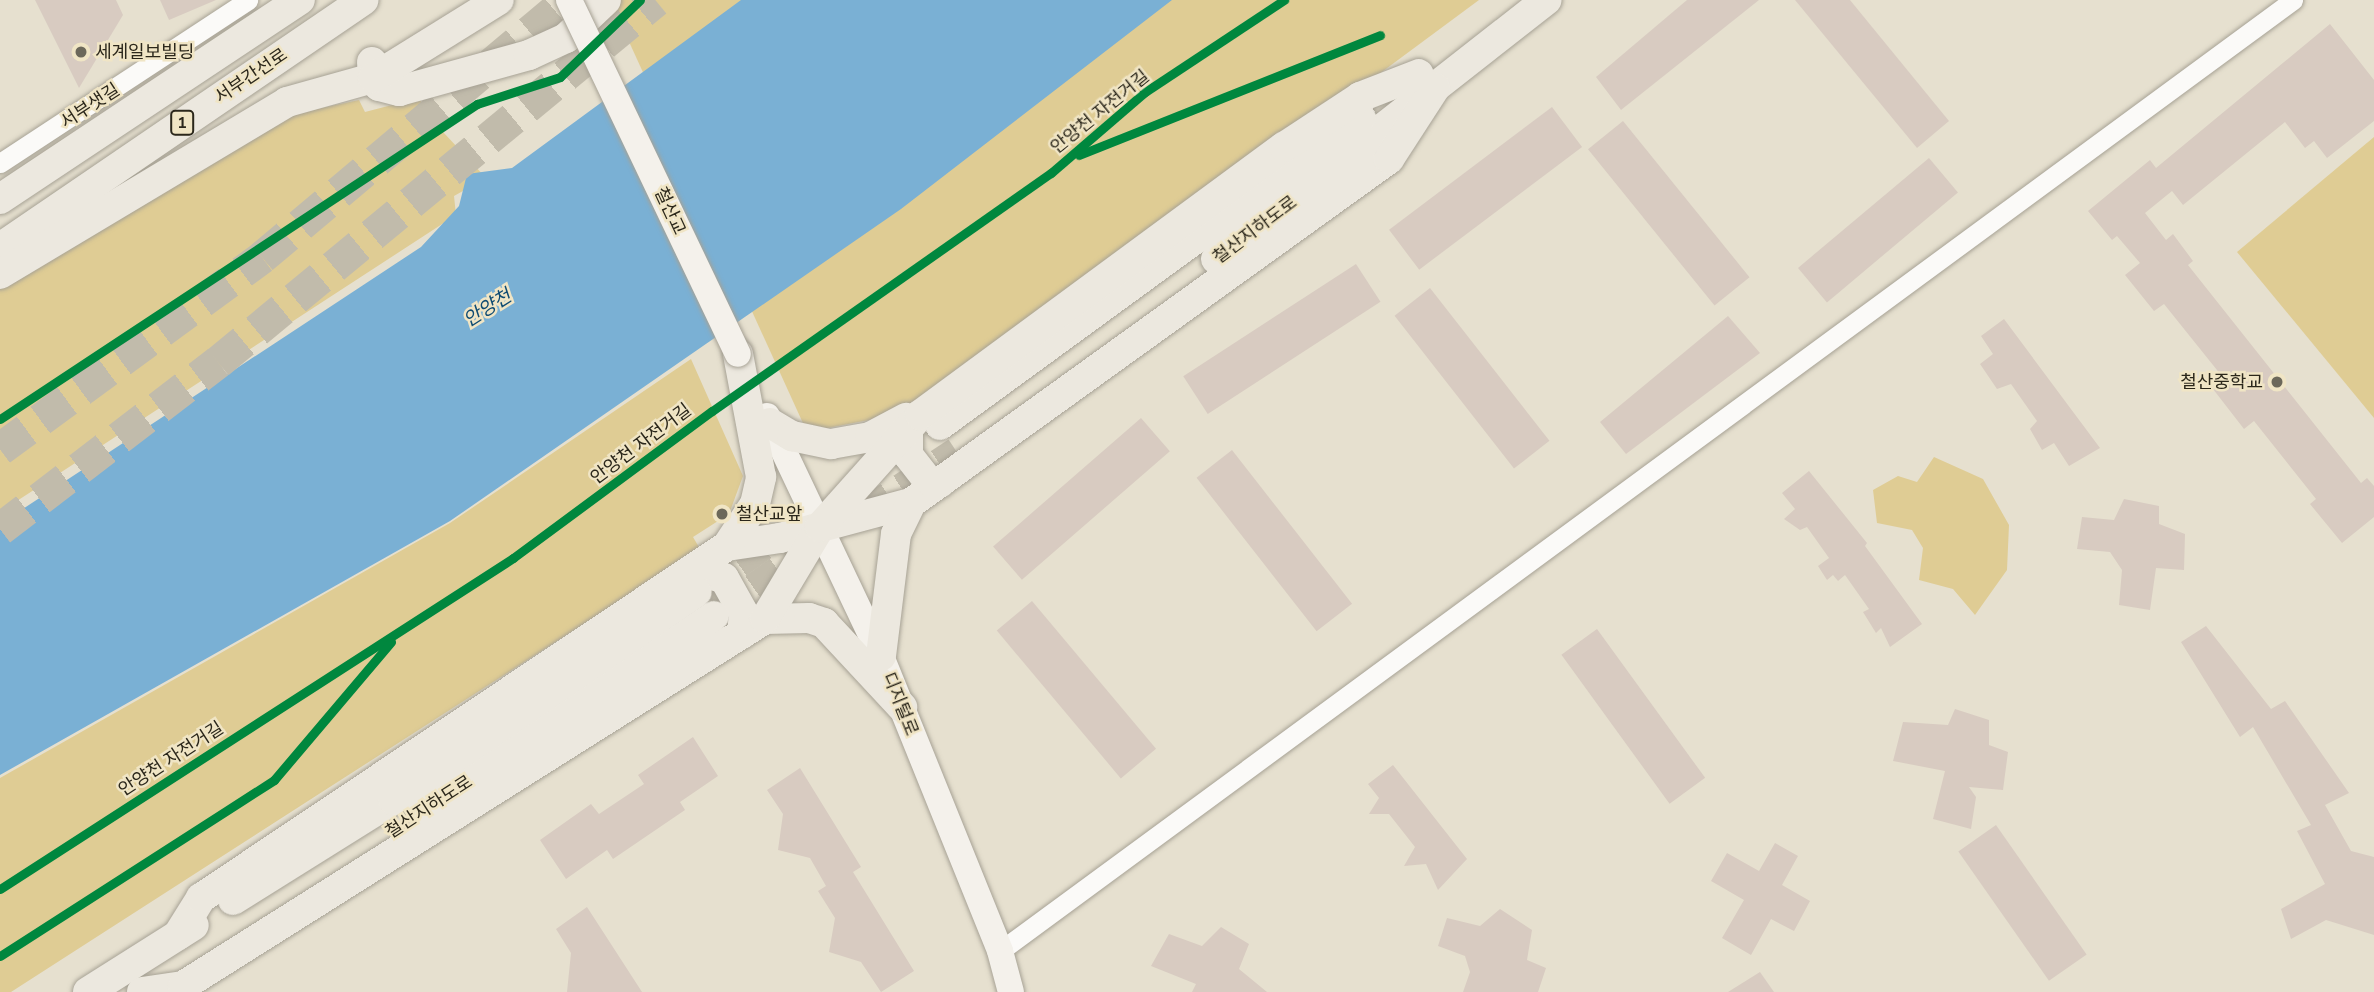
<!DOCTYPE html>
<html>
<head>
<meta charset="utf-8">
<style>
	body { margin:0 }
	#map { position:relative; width:2374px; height:992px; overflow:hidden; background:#e6e0cf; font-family:"Nunito Sans","Noto Sans KR",sans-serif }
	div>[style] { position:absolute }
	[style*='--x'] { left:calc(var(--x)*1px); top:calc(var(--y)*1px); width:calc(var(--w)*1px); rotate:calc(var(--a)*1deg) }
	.green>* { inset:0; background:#dfcc94 }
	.water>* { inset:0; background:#7ab0d4 }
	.building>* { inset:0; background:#d8cbc1; transform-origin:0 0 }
	.primary-tunnel>* { height:30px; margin-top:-15px; transform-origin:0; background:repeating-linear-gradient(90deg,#c1bbab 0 30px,transparent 0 45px) }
	.highway-tunnel>* { height:33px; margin-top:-16.5px; transform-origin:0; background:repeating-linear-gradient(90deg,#c1bbab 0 33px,transparent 0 50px) }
	.roads { filter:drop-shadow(0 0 2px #a7a295) drop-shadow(0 0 2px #a7a295) }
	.street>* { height:19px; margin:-9.5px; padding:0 9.5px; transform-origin:9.5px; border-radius:9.5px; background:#fbfaf8 }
	.secondary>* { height:26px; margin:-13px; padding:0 13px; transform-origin:13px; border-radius:13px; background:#f4f1eb }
	.primary>* { height:30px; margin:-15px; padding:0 15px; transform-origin:15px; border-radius:15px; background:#ece8df }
	.bridges { filter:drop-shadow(0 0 2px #a7a295) drop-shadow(0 0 2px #a7a295) }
	.secondary-bridge>* { height:26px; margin:-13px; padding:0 13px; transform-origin:13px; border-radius:13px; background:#f4f1eb }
	.cycleway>* { height:9px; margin:-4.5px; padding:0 4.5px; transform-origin:4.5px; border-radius:4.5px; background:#00873e }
	.dots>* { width:19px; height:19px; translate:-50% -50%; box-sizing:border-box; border:4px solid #f0e5c5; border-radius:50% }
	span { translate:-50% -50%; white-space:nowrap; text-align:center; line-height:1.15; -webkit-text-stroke:5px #f0e5c5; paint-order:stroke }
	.shield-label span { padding:2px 5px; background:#f0e5c5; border:2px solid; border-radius:5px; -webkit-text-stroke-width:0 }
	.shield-label { font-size:16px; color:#2b271b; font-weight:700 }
	.poi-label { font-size:18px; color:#2b271b }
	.left { translate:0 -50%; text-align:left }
	.right { translate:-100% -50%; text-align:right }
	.street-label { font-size:18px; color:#2b271b }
	.water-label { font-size:19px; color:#0f4c73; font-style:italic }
</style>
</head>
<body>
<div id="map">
	<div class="green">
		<div style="clip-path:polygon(610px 0,1479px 0,1325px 114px,895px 415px,807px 432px)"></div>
		<div style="clip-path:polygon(419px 98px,430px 118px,486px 178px,454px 196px,456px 215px,0 512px,0 287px,298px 113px,359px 100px,365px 112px)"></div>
		<div style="clip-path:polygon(2374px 137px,2374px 418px,2237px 252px)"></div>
		<div style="clip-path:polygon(691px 359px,743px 476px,729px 514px,693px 537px,700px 549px,11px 992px,0 992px,0 778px,450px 523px)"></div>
		<div style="clip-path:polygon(1934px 457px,1983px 479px,2009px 525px,2007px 570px,1975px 615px,1953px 589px,1919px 580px,1923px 548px,1912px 530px,1877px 523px,1873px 490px,1898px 476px,1917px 482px)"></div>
	</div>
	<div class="water">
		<div style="clip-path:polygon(741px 0,1172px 0,901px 209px,450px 521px,0 775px,0 524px,421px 247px,459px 206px,467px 174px,512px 168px)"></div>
	</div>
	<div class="building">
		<div style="clip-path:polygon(35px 0,116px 0,123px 15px,79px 88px)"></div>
		<div style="clip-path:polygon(160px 0,216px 0,169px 20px)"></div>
		<div style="clip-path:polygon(1687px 0,1759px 0,1621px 110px,1596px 77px)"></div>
		<div style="clip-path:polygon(1795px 0,1850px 0,1949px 121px,1917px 148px)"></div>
		<div style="clip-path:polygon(2330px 24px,2374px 80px,2374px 121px,2327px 158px,2314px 141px,2305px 148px,2285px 122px,2183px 205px,2172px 191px,2145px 213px,2166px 240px,2173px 234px,2193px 261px,2188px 265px,2361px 483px,2367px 478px,2374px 486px,2374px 517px,2342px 543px,2310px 504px,2316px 499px,2254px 421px,2244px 429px,2213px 389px,2225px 380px,2164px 304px,2154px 311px,2125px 275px,2140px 263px,2117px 236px,2112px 240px,2088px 211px,2150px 160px,2156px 168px)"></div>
		<div style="left:1552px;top:107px;width:50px;height:204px;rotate:53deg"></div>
		<div style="left:1623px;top:121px;width:201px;height:45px;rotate:51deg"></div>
		<div style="left:1929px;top:158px;width:45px;height:171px;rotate:50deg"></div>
		<div style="left:1356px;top:264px;width:45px;height:206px;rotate:57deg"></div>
		<div style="left:1430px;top:288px;width:194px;height:45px;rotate:52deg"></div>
		<div style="clip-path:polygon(1728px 316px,1760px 353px,1626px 454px,1600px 422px)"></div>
		<div style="clip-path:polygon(2004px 319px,2100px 448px,2069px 466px,2054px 443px,2042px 450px,2030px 429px,2037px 421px,2011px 384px,1997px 389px,1980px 364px,1993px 354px,1981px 336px)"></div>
		<div style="left:1141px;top:418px;width:44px;height:196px;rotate:49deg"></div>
		<div style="left:1232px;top:450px;width:195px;height:45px;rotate:52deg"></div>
		<div style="clip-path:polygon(1809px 471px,1867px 543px,1865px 546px,1922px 624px,1890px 647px,1881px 628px,1876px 633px,1863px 612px,1869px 609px,1845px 575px,1838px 581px,1833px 575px,1827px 580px,1818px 566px,1829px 558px,1807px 527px,1800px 530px,1784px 519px,1795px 509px,1782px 493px)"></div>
		<div style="clip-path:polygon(2124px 499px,2159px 506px,2159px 524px,2185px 534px,2184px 570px,2156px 568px,2150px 610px,2119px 605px,2122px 570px,2110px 552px,2077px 549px,2082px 517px,2114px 520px)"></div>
		<div style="left:1032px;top:601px;width:193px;height:46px;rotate:50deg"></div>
		<div style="clip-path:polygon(2206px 626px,2271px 709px,2285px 701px,2349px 793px,2325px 805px,2351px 851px,2374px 857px,2374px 935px,2326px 920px,2291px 939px,2281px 909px,2325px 884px,2297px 831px,2311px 825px,2253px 727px,2240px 737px,2181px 642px)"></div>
		<div style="left:1597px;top:629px;width:184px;height:44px;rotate:54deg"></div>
		<div style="clip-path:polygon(1955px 709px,1989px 720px,1989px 745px,2008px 752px,2003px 790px,1969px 787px,1976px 797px,1971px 829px,1933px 819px,1945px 771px,1893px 761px,1903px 722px,1948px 725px)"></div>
		<div style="clip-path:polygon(693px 737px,718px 776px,680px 802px,685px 810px,613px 859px,607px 850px,566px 879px,540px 840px,591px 804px,599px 814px,644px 784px,638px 775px)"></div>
		<div style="clip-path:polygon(1393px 765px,1467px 859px,1438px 890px,1426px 864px,1404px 866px,1415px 847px,1389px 814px,1369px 814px,1379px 798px,1368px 784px)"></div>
		<div style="clip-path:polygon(800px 768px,861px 867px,853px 872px,914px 971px,881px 992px,861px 962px,829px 952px,835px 918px,818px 891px,826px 886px,810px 858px,778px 850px,783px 814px,767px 790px)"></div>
		<div style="left:1996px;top:825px;width:158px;height:46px;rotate:55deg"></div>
		<div style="clip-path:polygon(1775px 843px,1798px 856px,1782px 885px,1810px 901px,1794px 931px,1771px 919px,1751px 955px,1722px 938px,1744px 900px,1711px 881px,1727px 853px,1759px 871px)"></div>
		<div style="clip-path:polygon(587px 907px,642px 992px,567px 992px,571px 953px,556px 929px)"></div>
		<div style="clip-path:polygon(1500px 909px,1532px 930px,1527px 960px,1546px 968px,1538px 992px,1463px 992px,1470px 972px,1465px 956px,1438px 946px,1447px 918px,1480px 926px)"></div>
		<div style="clip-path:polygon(1221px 927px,1249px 944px,1239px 969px,1267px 992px,1192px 992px,1196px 984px,1151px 966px,1169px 934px,1202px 946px)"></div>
		<div style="clip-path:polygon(1760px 972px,1774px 992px,1728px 992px)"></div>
	</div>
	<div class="primary-tunnel">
		<div style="--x:864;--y:513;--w:111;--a:-33.3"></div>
		<div style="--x:701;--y:589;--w:94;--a:-35"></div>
		<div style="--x:717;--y:614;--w:111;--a:-35.1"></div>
	</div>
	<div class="highway-tunnel">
		<div style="--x:0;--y:449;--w:325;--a:-36.2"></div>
		<div style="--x:262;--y:257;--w:399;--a:-40.1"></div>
		<div style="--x:0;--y:529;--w:275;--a:-37.5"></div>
		<div style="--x:218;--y:362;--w:568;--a:-39.57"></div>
	</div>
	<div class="roads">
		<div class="street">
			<div style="--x:0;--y:163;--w:297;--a:-33.3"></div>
			<div style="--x:1000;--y:951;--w:1605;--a:-36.33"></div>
		</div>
		<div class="secondary">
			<div style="--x:767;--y:416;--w:266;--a:64.6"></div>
			<div style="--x:881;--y:656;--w:318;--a:68"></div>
			<div style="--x:1000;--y:951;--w:42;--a:75"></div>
		</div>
		<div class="primary">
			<div style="--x:372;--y:62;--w:16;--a:86"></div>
			<div style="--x:373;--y:78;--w:10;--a:53"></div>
			<div style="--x:379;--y:86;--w:21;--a:14"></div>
			<div style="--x:399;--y:91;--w:135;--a:-15.5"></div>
			<div style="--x:529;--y:55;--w:41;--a:-24.7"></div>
			<div style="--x:566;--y:38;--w:55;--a:-43.5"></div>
			<div style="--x:0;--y:199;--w:360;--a:-33.6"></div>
			<div style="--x:0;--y:248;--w:440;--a:-34.3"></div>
			<div style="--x:1216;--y:259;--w:420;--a:-38.1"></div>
			<div style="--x:0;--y:274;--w:335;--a:-30.9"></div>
			<div style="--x:287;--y:102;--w:89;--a:-15.6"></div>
			<div style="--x:373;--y:78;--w:148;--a:-31.8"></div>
			<div style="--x:770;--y:423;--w:26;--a:31"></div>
			<div style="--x:792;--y:436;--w:40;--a:12"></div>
			<div style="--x:831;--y:444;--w:40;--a:-10"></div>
			<div style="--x:870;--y:437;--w:41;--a:-27.8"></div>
			<div style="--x:940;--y:425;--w:521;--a:-36.1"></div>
			<div style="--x:908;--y:426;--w:29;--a:90"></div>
			<div style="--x:908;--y:455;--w:33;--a:52"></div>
			<div style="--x:928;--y:481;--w:12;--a:9"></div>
			<div style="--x:727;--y:546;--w:54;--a:-8.6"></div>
			<div style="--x:780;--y:538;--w:136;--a:-15"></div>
			<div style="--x:911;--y:503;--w:589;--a:-35.74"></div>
			<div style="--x:1389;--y:159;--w:85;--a:-57.1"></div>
			<div style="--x:691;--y:570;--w:34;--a:14"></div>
			<div style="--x:724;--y:578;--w:41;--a:60.9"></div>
			<div style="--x:744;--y:614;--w:20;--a:96"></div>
			<div style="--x:765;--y:619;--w:44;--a:-1.3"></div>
			<div style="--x:809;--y:618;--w:16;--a:18"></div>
			<div style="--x:824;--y:623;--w:115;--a:47.1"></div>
			<div style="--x:881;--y:656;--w:123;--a:-83"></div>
			<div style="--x:896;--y:534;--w:34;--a:-64"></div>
			<div style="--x:421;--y:813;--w:353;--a:-33.9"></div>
			<div style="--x:233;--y:900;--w:189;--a:-32"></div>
			<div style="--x:393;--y:800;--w:368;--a:-34.4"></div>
			<div style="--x:178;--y:935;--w:44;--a:-58.1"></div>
			<div style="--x:201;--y:898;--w:633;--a:-33.79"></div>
			<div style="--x:727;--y:546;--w:50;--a:-56.3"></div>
			<div style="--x:755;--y:504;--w:28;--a:-77"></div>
			<div style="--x:761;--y:477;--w:125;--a:-100.6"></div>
			<div style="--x:88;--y:992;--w:125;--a:-32.3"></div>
			<div style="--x:142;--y:992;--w:41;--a:-8.3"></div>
			<div style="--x:183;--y:986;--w:688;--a:-32.23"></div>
			<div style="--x:765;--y:619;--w:107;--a:-59.1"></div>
			<div style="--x:820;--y:527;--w:150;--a:-48.2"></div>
			<div style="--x:920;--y:415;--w:452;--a:-36.4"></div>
			<div style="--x:1284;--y:147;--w:91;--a:-33.3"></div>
			<div style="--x:1360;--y:97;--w:63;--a:-21.3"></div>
		</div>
	</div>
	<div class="bridges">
		<div class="secondary-bridge">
			<div style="--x:569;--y:0;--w:392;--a:64.5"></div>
		</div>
	</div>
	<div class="cycleway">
		<div style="--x:1079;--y:155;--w:324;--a:-21.7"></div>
		<div style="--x:0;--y:419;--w:572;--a:-33.44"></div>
		<div style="--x:477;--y:104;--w:87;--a:-18"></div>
		<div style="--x:560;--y:77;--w:111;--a:-43.9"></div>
		<div style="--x:0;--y:889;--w:611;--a:-32.83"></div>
		<div style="--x:513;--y:558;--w:247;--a:-36.5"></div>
		<div style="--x:712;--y:411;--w:414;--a:-35.1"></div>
		<div style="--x:1051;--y:173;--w:124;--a:-40.8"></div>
		<div style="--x:1145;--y:92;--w:167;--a:-33.5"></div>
		<div style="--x:0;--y:956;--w:326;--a:-32.7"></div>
		<div style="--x:274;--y:780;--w:181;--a:-49.7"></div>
	</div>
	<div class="dots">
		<div style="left:81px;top:52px;background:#6c685a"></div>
		<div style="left:2277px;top:382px;background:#6c685a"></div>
		<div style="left:722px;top:514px;background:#6c685a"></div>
	</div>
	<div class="shield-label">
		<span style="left:182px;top:123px">1</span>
	</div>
	<div class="poi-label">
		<span class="left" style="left:95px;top:52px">세계일보빌딩</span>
		<span class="right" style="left:2263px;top:382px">철산중학교</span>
		<span class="left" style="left:736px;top:514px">철산교앞</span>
	</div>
	<div class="street-label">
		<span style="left:251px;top:76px;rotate:-34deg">서부간선로</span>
		<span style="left:90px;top:106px;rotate:-33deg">서부샛길</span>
		<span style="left:1100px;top:112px;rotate:-39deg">안양천 자전거길</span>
		<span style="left:670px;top:211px;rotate:65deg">철산교</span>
		<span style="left:1255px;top:230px;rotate:-37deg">철산지하도로</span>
		<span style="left:641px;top:444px;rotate:-37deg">안양천 자전거길</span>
		<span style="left:900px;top:704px;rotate:68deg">디지털로</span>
		<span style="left:171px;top:759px;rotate:-33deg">안양천 자전거길</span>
		<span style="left:429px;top:807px;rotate:-33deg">철산지하도로</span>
	</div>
	<div class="water-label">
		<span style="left:488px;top:309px;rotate:-32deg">안양천</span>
	</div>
</div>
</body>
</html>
